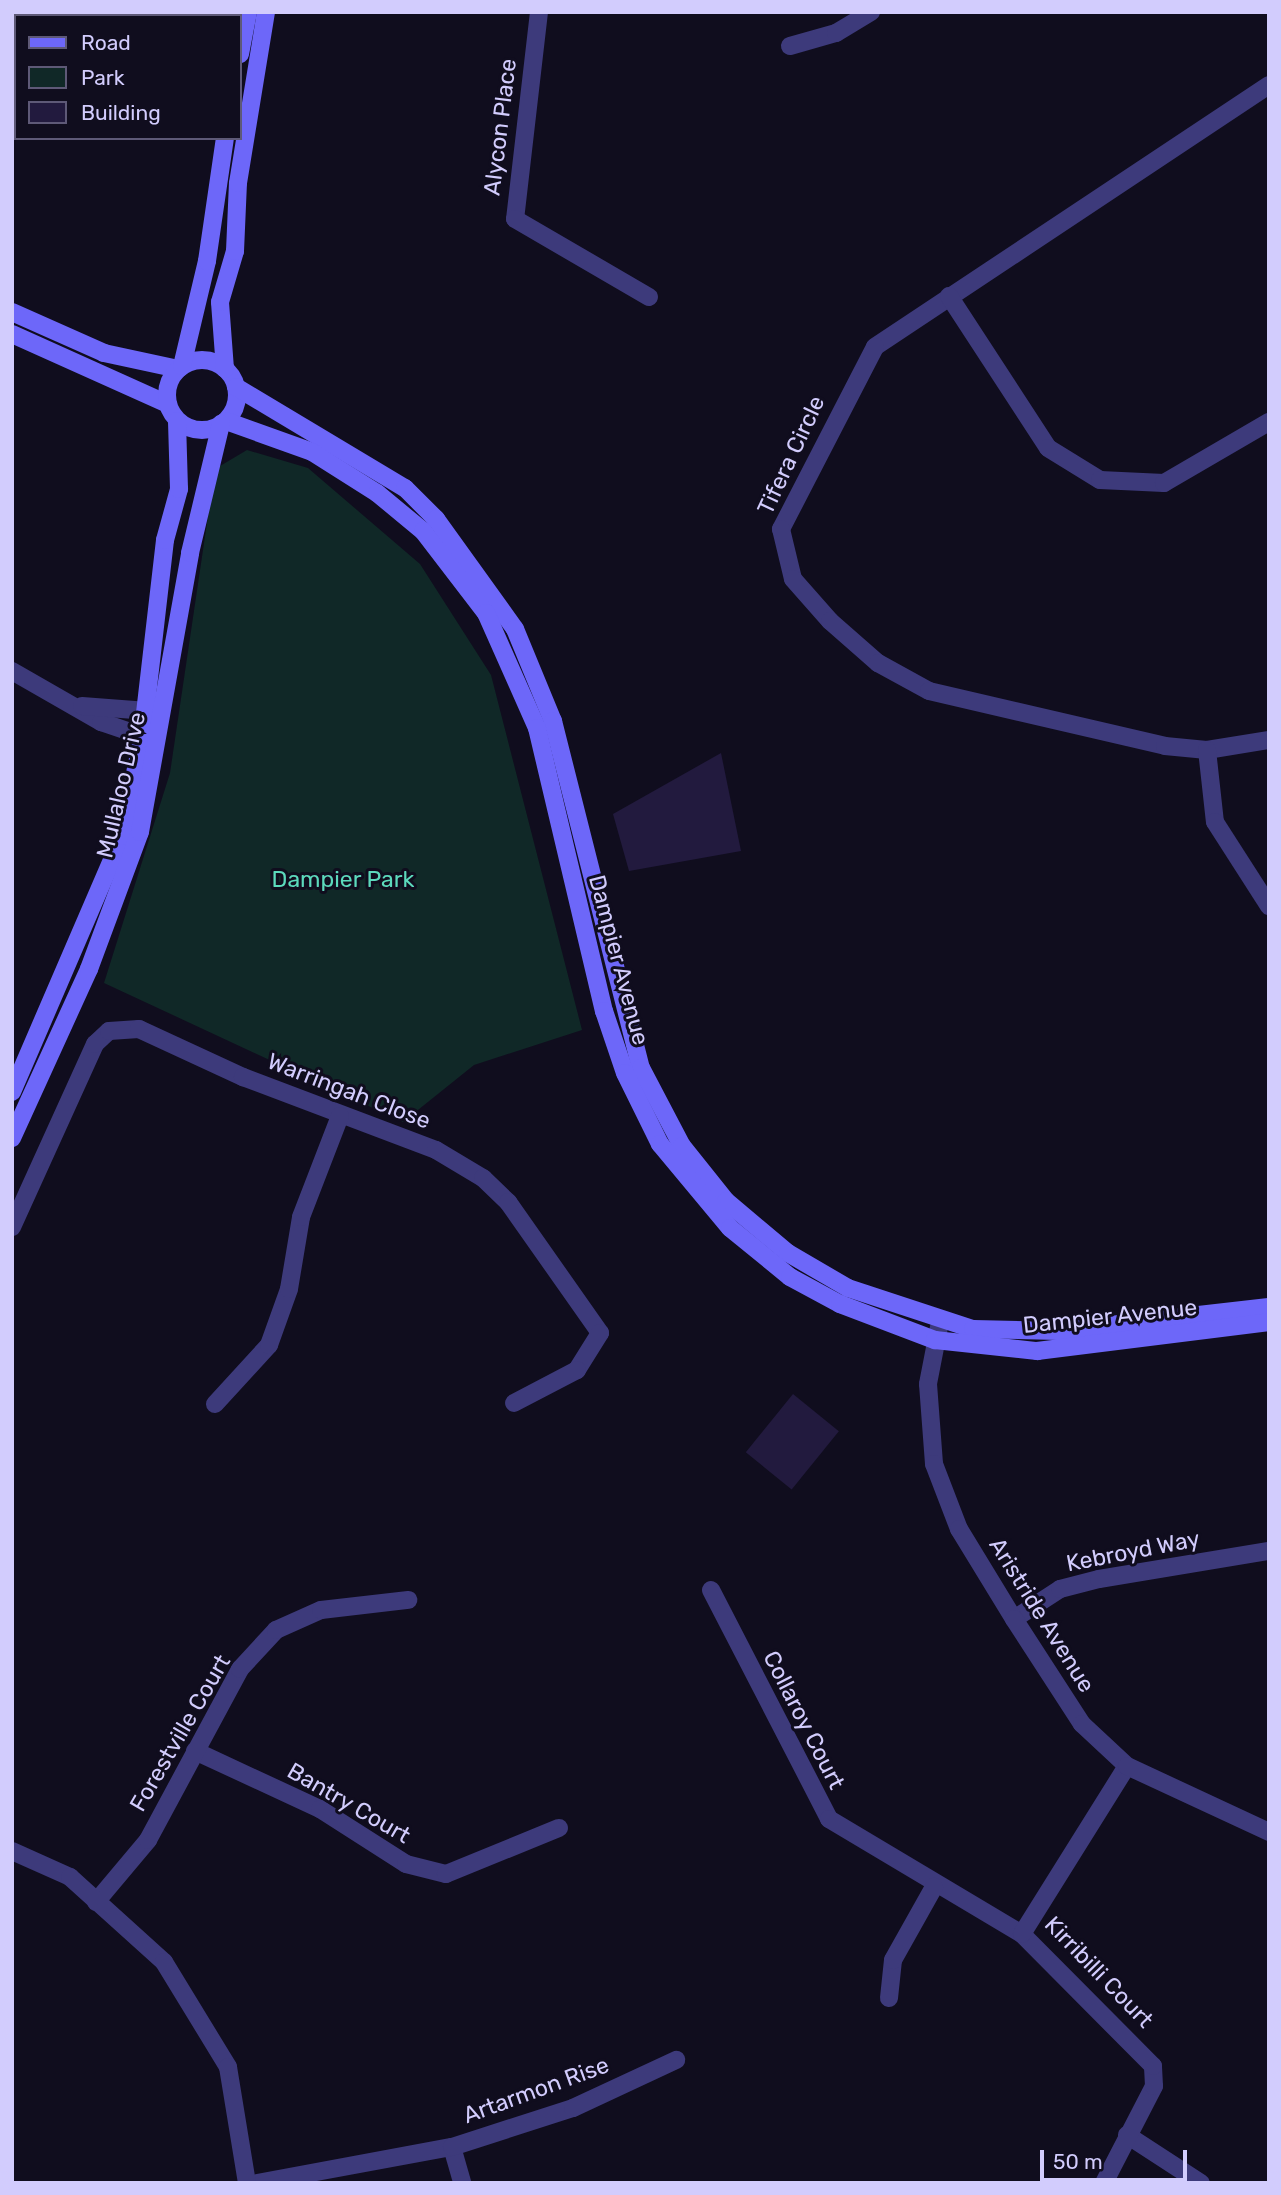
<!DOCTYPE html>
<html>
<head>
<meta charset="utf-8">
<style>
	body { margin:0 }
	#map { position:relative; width:1281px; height:2195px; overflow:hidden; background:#100d1e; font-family:Rubik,sans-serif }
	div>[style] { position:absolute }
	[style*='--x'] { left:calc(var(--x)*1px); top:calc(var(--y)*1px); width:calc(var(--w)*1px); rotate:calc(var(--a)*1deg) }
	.green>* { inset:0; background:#102827 }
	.building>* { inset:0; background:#221a3e; transform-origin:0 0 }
	.minor>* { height:18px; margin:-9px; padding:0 9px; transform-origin:9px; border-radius:9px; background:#3d3a7b }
	.tertiary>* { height:18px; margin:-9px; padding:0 9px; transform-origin:9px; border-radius:9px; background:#3d3a7b }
	.secondary>* { height:18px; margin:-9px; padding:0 9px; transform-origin:9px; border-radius:9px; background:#6d67f9 }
	.secondary>.ring { margin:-9px; padding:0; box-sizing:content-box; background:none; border:18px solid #6d67f9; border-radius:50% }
	span { translate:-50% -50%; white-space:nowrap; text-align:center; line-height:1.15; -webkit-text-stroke:6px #100d1e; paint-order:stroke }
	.street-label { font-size:23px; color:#d2ccfd }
	.park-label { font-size:23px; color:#5cd9bc }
	.frame { position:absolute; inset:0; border:14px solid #d2ccfd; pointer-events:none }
	.legend { position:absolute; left:14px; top:14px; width:228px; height:126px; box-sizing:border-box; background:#100d1e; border:2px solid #5e5977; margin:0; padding:9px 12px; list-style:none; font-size:21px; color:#d2ccfd }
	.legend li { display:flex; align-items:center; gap:14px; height:35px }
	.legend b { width:35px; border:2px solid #5e5977 }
	.scale { position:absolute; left:1040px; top:2150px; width:147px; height:32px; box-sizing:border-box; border:4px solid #d2ccfd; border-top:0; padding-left:9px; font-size:21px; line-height:24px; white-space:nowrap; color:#d2ccfd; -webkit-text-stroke:5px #100d1e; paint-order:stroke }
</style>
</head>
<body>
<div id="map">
	<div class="green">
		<div style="clip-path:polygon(247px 450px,308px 468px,420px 564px,491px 675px,582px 1030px,474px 1065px,403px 1122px,104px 983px,170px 773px,215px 469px)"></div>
	</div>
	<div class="building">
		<div style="clip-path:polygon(721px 753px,741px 851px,629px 871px,613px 814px)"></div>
		<div style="left:793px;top:1394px;width:59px;height:75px;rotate:39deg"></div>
	</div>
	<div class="minor">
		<div style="--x:539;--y:12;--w:208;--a:96.6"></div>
		<div style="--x:515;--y:219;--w:155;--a:30.2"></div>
		<div style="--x:790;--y:46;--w:48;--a:-15.8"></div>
		<div style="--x:836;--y:33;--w:41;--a:-31"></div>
		<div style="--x:1269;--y:85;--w:473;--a:146.4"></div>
		<div style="--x:875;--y:347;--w:205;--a:117.3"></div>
		<div style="--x:781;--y:529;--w:51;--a:76.5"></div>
		<div style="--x:793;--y:579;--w:56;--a:48.6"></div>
		<div style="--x:830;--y:621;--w:64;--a:41.2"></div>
		<div style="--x:878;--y:663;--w:58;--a:28.8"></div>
		<div style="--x:929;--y:691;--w:242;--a:13.1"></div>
		<div style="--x:1165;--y:746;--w:42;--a:5.4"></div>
		<div style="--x:1207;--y:750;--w:63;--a:-9.2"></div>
		<div style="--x:949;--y:296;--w:181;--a:56.9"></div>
		<div style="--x:1048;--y:448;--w:61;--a:31.6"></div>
		<div style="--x:1100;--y:480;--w:64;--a:2.7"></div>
		<div style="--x:1164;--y:483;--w:121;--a:-30.2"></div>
		<div style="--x:12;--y:671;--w:103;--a:29.8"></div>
		<div style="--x:101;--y:722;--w:56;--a:18.8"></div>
		<div style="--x:82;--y:706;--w:79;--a:4.3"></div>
		<div style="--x:1207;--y:750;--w:72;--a:83.7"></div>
		<div style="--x:1215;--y:822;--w:100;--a:57.3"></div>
		<div style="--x:12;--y:1227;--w:201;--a:-65.6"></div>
		<div style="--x:95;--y:1044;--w:19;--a:-43"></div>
		<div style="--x:109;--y:1031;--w:30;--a:-4"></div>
		<div style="--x:139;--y:1029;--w:115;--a:24.8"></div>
		<div style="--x:243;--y:1077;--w:206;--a:20.7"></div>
		<div style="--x:436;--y:1150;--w:55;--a:30.8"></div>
		<div style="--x:483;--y:1178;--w:35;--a:44"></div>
		<div style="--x:508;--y:1202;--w:160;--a:54.9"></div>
		<div style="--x:600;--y:1333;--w:44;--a:121.9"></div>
		<div style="--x:577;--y:1370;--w:71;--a:152.4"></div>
		<div style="--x:215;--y:1404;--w:80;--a:-47.5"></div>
		<div style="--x:269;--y:1345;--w:59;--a:-70.3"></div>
		<div style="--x:289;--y:1289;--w:73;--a:-80.5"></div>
		<div style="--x:301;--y:1217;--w:108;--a:-68.9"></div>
		<div style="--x:711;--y:1590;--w:258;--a:62.7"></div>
		<div style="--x:829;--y:1819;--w:225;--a:30.8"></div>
		<div style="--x:1014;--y:1619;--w:55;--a:-33.1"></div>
		<div style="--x:1060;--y:1589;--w:40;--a:-14.4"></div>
		<div style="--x:1099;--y:1579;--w:172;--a:-9.4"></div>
		<div style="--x:195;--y:1751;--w:138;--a:24.9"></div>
		<div style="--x:320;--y:1809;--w:102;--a:32.6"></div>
		<div style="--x:406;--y:1864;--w:41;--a:14"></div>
		<div style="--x:446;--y:1874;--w:122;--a:-22.2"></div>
		<div style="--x:96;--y:1902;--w:81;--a:-50"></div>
		<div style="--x:148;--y:1840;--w:194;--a:-61.7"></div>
		<div style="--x:240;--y:1669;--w:53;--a:-47.3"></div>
		<div style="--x:276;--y:1630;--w:49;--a:-24"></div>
		<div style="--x:321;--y:1610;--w:88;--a:-6.6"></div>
		<div style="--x:889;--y:1998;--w:38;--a:-84"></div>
		<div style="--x:893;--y:1960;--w:84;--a:-60.7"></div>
		<div style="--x:1127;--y:2135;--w:88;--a:33"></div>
		<div style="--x:452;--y:2147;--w:37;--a:74"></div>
		<div style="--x:257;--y:2183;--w:198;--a:-10.5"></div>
		<div style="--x:452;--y:2147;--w:127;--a:-17.9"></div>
		<div style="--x:573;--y:2108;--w:114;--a:-25"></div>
		<div style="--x:1104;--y:2183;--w:109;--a:-62.7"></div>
		<div style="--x:1154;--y:2086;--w:20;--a:-93"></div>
		<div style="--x:1153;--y:2066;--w:186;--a:-134.8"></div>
		<div style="--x:1022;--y:1934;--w:198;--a:-58"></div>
	</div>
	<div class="tertiary">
		<div style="--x:940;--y:1322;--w:63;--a:101"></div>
		<div style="--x:928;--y:1384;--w:80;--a:85.7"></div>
		<div style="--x:934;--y:1464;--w:70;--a:69"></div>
		<div style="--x:959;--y:1529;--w:105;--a:58.6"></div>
		<div style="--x:1014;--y:1619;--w:125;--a:57.1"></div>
		<div style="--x:1082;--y:1724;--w:62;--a:43"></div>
		<div style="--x:1127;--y:1766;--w:157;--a:24.9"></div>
		<div style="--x:12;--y:1851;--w:64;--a:24.1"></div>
		<div style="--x:70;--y:1877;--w:127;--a:42.1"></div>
		<div style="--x:164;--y:1962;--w:123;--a:58.6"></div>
		<div style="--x:228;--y:2067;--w:118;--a:80.7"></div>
	</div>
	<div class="secondary">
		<div style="--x:240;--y:54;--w:43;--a:-79.2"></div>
		<div style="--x:12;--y:312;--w:101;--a:24"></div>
		<div style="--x:104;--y:353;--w:76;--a:12.2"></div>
		<div style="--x:12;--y:334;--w:171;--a:24.2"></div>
		<div class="ring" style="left:167px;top:360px;width:52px;height:52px"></div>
		<div style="--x:182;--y:366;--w:108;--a:-76.6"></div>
		<div style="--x:207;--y:261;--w:124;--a:-81.7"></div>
		<div style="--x:225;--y:369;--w:67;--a:-94.3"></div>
		<div style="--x:220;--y:302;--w:53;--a:-73.6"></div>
		<div style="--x:235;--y:251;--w:68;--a:-87.5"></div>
		<div style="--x:238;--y:183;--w:173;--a:-80.7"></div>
		<div style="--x:236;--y:387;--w:197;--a:30.9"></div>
		<div style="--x:405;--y:488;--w:44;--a:45"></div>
		<div style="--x:436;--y:519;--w:135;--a:54.3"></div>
		<div style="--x:515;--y:629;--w:100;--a:67.6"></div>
		<div style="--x:553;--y:721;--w:358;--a:75.8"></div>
		<div style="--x:641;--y:1068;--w:88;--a:62.3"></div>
		<div style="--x:682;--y:1146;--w:70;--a:51.3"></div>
		<div style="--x:726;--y:1201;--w:81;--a:40"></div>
		<div style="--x:788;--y:1253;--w:69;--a:30.3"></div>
		<div style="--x:848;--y:1288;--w:132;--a:18.2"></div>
		<div style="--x:973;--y:1329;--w:85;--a:1.3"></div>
		<div style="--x:1058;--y:1331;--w:212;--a:-6.5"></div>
		<div style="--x:226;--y:421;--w:91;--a:19.8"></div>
		<div style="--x:312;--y:452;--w:77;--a:32.2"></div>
		<div style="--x:377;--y:493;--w:60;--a:39.6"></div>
		<div style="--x:423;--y:531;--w:103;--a:52.5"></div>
		<div style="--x:486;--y:613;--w:126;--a:66.1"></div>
		<div style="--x:537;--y:728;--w:291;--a:76.7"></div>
		<div style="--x:604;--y:1011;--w:65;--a:71.3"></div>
		<div style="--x:625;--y:1073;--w:79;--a:63.8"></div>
		<div style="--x:660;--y:1144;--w:109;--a:50.2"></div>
		<div style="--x:730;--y:1228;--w:77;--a:39.2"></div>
		<div style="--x:790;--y:1277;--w:57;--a:28.4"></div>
		<div style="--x:840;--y:1304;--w:102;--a:20.8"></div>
		<div style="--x:935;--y:1340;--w:103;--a:6.2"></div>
		<div style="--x:1037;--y:1351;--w:234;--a:-7.1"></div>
		<div style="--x:12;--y:1092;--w:279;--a:-66.7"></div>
		<div style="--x:122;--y:836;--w:99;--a:-78.3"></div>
		<div style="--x:142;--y:739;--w:200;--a:-83.4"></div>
		<div style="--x:165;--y:540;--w:53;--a:-74.6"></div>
		<div style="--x:179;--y:489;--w:68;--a:-91.7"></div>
		<div style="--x:12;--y:1138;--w:186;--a:-65.5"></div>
		<div style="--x:89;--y:969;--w:146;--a:-69.6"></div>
		<div style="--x:140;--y:832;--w:283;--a:-79.8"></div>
		<div style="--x:190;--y:553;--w:133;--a:-76.5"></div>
	</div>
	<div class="street-label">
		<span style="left:500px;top:127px;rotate:-83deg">Alycon Place</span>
		<span style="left:791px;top:455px;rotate:-65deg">Tifera Circle</span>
		<span style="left:121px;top:785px;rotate:-77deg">Mullaloo Drive</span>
		<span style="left:619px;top:960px;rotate:75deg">Dampier Avenue</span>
		<span style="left:349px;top:1091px;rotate:21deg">Warringah Close</span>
		<span style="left:1110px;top:1316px;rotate:-6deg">Dampier Avenue</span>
		<span style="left:1133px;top:1551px;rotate:-11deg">Kebroyd Way</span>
		<span style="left:1042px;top:1615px;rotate:58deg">Aristride Avenue</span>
		<span style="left:804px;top:1720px;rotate:63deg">Collaroy Court</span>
		<span style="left:180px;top:1733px;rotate:-60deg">Forestville Court</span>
		<span style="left:349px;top:1803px;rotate:30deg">Bantry Court</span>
		<span style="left:1099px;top:1972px;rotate:46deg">Kirribilli Court</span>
		<span style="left:536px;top:2090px;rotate:-20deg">Artarmon Rise</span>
	</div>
	<div class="park-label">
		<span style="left:343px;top:879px">Dampier Park</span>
	</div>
	<div class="frame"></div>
	<ul class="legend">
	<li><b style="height:9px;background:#6d67f9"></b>Road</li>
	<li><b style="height:19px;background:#102827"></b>Park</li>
	<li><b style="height:19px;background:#221a3e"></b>Building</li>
	</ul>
	<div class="scale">50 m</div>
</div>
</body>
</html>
